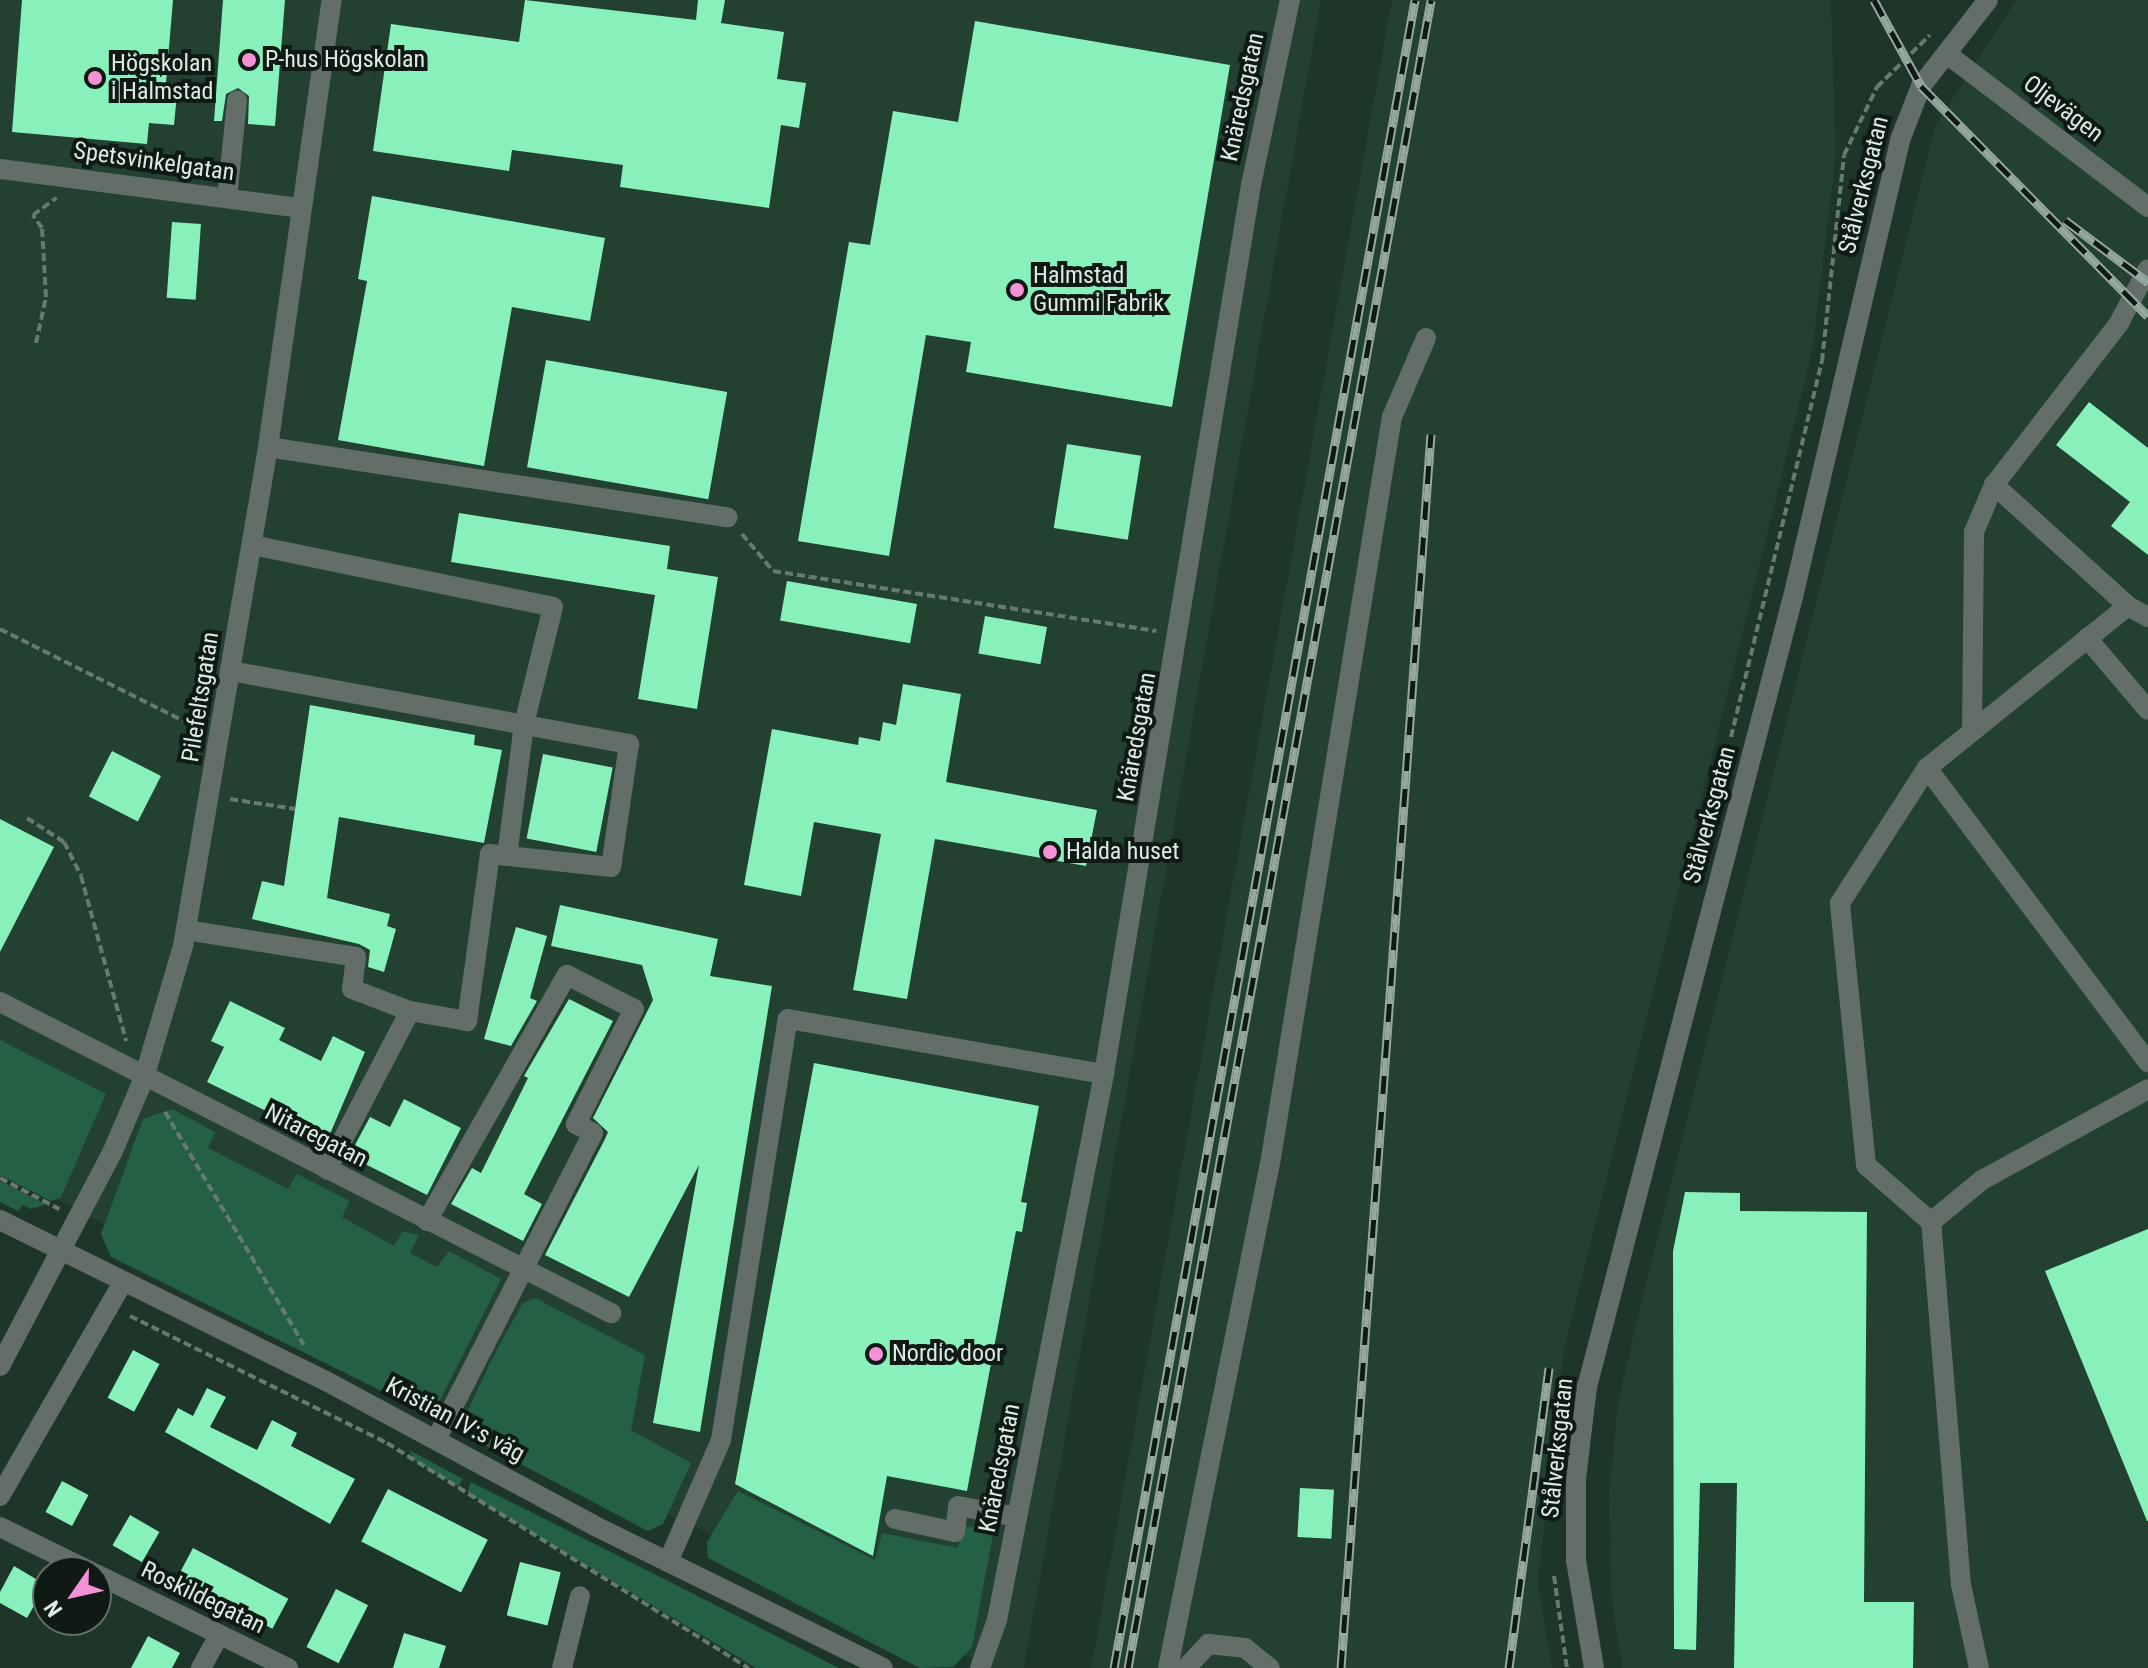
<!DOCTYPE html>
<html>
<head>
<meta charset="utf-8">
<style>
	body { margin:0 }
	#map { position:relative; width:2148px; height:1668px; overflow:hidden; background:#1e3529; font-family:"Roboto Condensed",sans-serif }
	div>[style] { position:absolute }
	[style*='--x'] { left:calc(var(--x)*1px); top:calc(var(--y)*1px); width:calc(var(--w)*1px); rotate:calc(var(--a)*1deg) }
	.built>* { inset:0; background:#224131 }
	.green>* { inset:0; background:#246144 }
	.building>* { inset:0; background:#88f0bb; transform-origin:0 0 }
	.path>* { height:4px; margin-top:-2px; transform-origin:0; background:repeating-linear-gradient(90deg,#667a6f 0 8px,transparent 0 12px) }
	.minor>* { height:20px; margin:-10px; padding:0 10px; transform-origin:10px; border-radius:10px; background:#636e68 }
	.rail>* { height:9px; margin-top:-4.5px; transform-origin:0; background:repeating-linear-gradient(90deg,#101a14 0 18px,#96a79e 0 36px); box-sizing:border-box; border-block:2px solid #96a79e }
	.dots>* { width:22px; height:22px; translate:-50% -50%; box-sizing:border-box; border:4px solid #101a14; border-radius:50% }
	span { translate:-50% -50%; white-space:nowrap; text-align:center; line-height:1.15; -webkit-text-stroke:8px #101a14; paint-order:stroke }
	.poi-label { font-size:24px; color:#ddebe3 }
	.left { translate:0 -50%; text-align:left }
	.street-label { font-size:24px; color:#ddebe3 }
	.north { position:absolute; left:32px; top:1556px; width:80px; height:80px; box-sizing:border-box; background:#101a14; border:2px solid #626e67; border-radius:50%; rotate:236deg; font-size:22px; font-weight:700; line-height:32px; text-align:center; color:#ddebe3 }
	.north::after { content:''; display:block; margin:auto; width:28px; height:36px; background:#f491d4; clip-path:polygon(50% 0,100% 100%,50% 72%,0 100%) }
</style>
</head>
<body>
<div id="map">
	<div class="built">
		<div style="clip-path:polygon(0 0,1321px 0,1024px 1668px,991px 1668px,494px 1431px,0 1169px)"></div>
		<div style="clip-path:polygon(1392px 0,1831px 0,1836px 155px,1812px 353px,1564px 1350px,1538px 1582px,1552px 1668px,1091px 1668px)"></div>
		<div style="clip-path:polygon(2016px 0,2148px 0,2148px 1668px,1622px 1668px,1612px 1604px,1609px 1497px,1618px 1402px,1640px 1308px,1935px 126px)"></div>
	</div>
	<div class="green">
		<div style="clip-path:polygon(0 1040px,106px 1094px,61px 1197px,51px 1201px,0 1175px)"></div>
		<div style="clip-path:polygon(172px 1109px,215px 1132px,208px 1148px,288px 1189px,297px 1174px,350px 1201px,342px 1217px,394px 1246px,403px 1231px,419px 1235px,410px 1253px,437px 1267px,449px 1251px,501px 1279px,432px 1416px,111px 1257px,101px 1234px,143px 1119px)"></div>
		<div style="clip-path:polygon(0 1181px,40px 1201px,45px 1205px,31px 1209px,23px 1205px,18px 1211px,0 1202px)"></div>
		<div style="clip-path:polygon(535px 1298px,645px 1355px,631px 1430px,691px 1463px,663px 1524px,648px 1531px,465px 1435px,462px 1423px,492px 1359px,522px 1304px)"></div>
		<div style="clip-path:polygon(409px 1450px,463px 1479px,458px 1487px,415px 1461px)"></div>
		<div style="clip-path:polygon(471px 1482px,611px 1552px,839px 1668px,756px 1668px,467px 1493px)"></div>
		<div style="clip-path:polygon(738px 1491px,875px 1560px,882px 1533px,958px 1548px,963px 1526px,994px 1529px,972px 1647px,953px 1667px,920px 1668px,708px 1558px,707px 1542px)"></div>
	</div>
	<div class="building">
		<div style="clip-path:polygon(22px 0,173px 0,166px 83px,178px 84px,174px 125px,149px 123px,147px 144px,12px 132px)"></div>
		<div style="clip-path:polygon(223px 0,285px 0,275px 126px,248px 124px,249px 96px,238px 88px,226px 94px,222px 121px,214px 121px)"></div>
		<div style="clip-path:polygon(525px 0,696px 20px,698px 0,725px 0,721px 23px,784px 32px,777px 79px,806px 83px,799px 128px,781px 125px,769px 208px,620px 187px,623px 165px,512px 150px,509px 171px,373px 151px,391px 24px,519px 42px)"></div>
		<div style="clip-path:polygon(975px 21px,1230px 65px,1172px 407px,966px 372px,971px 342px,926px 335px,889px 556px,798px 541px,849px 242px,870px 245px,893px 111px,958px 122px)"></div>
		<div style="clip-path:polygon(372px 196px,605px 238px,590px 321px,512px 307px,484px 466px,338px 440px,367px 281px,358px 279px)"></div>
		<div style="left:172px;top:222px;width:29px;height:76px;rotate:4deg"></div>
		<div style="left:546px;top:360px;width:184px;height:109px;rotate:10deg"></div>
		<div style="clip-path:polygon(2089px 402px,2148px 448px,2148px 555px,2111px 526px,2130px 502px,2056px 445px)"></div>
		<div style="left:1067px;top:444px;width:75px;height:85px;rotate:9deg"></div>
		<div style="clip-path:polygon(459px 513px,670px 546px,667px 569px,718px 577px,697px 709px,638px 699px,655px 595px,451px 562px)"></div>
		<div style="left:787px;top:581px;width:132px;height:40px;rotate:10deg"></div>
		<div style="left:985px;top:616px;width:63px;height:38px;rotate:10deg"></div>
		<div style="clip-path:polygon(903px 684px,961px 694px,946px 782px,1097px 810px,1086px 866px,935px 839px,907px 999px,853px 990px,881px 834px,814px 822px,801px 896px,744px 885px,772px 729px,858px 745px,859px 737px,880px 741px,883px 722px,896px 725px)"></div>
		<div style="clip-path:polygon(310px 705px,475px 735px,474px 745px,502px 750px,484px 843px,339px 817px,327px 898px,390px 914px,387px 926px,396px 929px,384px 972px,368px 967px,370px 950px,359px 944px,252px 919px,262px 881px,284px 886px)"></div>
		<div style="left:112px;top:751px;width:55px;height:51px;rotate:27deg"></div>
		<div style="left:543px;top:754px;width:71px;height:86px;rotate:11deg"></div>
		<div style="clip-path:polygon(0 819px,54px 847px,0 952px)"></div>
		<div style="clip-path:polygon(560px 905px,718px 939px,710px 976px,772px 986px,700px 1432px,653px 1423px,699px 1165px,629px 1297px,545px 1255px,605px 1139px,608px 1132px,593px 1118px,653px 1000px,642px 965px,551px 946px)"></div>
		<div style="clip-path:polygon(516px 927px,547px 936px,530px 998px,537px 1001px,511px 1046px,484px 1039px)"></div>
		<div style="clip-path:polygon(569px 999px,613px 1021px,524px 1194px,542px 1204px,523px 1241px,451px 1204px,472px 1168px,481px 1173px,528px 1078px,524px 1076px)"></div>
		<div style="clip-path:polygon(230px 1001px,285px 1028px,279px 1040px,321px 1061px,333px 1036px,365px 1052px,327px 1141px,207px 1082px,224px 1047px,211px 1041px)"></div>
		<div style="clip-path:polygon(814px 1063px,1039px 1106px,1021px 1202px,1027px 1203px,1022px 1232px,1016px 1231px,967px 1491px,887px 1476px,873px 1556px,735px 1484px)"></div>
		<div style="clip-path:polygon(404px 1099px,461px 1128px,427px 1195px,349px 1156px,370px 1117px,390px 1127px)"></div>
		<div style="clip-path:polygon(1685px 1192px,1740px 1193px,1740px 1211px,1867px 1212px,1864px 1602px,1914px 1602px,1913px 1668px,1734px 1668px,1737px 1483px,1700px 1483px,1696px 1650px,1674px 1649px,1673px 1251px)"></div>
		<div style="clip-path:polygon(2148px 1229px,2148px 1521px,2147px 1521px,2045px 1271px)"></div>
		<div style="left:133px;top:1350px;width:30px;height:54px;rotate:28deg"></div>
		<div style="clip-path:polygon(207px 1388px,226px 1397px,210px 1427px,257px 1450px,272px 1420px,297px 1433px,291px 1446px,355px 1479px,330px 1524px,165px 1432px,178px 1408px,193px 1416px)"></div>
		<div style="left:62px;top:1481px;width:30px;height:35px;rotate:28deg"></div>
		<div style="left:1300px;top:1488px;width:34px;height:49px;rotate:3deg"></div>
		<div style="left:388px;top:1489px;width:112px;height:59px;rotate:27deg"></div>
		<div style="left:130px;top:1515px;width:34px;height:35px;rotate:30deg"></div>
		<div style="left:193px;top:1548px;width:108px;height:34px;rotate:28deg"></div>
		<div style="left:520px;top:1562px;width:42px;height:55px;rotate:14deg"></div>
		<div style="clip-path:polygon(14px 1566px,46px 1585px,27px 1618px,0 1603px,0 1592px)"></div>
		<div style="left:336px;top:1589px;width:36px;height:65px;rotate:27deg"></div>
		<div style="clip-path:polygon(404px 1633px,446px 1646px,439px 1668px,393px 1668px)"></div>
		<div style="clip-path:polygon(148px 1636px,180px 1653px,172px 1668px,131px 1668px)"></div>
	</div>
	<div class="path">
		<div style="--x:36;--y:343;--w:47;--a:-77.7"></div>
		<div style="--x:46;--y:297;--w:69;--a:-93.3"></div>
		<div style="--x:42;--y:228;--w:16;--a:-125"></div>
		<div style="--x:33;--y:215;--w:29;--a:-36"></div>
		<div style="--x:742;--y:534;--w:48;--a:50"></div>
		<div style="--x:773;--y:571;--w:388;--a:8.9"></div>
		<div style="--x:0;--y:629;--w:221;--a:26.6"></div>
		<div style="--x:1731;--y:737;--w:387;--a:-76.4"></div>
		<div style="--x:1822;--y:361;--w:207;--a:-83.9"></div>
		<div style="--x:1844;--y:155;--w:76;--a:-64.1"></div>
		<div style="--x:1877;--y:87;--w:74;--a:-44.5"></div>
		<div style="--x:230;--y:799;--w:66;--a:8.7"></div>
		<div style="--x:27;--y:818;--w:44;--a:33"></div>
		<div style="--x:64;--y:842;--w:38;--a:63"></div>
		<div style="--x:81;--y:876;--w:171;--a:74.7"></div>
		<div style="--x:165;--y:1112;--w:271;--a:59.2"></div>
		<div style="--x:0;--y:1178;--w:67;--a:27.7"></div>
		<div style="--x:130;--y:1316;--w:287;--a:26.3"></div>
		<div style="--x:387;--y:1443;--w:426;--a:31.9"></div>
		<div style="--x:1554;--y:1576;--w:93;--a:82"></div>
	</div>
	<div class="minor">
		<div style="--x:1947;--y:54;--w:253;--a:37.3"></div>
		<div style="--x:0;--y:169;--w:304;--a:7.4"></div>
		<div style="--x:227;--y:198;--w:98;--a:-84.1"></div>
		<div style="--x:268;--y:447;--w:465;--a:8.7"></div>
		<div style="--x:252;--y:545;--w:307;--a:11.6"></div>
		<div style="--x:553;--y:607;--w:121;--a:103.9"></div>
		<div style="--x:524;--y:724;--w:133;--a:97.3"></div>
		<div style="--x:2128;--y:606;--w:23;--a:29"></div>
		<div style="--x:2087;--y:638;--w:94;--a:49.7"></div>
		<div style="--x:231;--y:671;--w:405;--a:10.4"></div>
		<div style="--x:629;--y:744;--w:124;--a:98.3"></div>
		<div style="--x:611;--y:867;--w:122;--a:-173.9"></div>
		<div style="--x:490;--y:854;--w:169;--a:97.8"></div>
		<div style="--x:467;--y:1021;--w:58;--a:-170"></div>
		<div style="--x:410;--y:1011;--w:179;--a:117.6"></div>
		<div style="--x:1972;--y:729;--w:197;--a:-89.4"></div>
		<div style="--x:1974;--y:532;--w:51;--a:-66.9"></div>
		<div style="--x:1927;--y:768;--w:258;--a:-38.9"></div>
		<div style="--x:2128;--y:606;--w:181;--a:-137.9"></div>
		<div style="--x:1994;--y:485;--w:205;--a:-52.3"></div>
		<div style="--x:2119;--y:323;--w:61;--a:-61.8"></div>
		<div style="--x:186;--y:930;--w:172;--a:9"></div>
		<div style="--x:356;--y:957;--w:32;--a:97"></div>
		<div style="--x:352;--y:989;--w:62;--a:20.8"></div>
		<div style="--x:0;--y:1002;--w:686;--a:26.98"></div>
		<div style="--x:0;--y:1220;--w:364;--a:26.3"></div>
		<div style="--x:326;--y:1381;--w:303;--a:28.3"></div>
		<div style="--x:593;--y:1525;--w:323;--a:26.2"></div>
		<div style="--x:427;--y:1221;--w:283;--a:-60.4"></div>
		<div style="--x:567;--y:975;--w:75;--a:26.9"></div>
		<div style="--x:634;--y:1009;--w:129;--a:116.8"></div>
		<div style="--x:576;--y:1124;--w:19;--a:28"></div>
		<div style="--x:593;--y:1133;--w:343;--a:117.1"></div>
		<div style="--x:1931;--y:1222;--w:86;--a:-138.8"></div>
		<div style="--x:1866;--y:1165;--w:263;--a:-95.7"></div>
		<div style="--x:1840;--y:903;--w:161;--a:-57.2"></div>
		<div style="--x:1927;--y:768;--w:368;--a:53.1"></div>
		<div style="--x:0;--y:1366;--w:241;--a:-62.3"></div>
		<div style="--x:112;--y:1153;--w:82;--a:-66.9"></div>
		<div style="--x:144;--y:1078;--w:138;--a:-73.5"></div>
		<div style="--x:183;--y:946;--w:506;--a:-80.33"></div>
		<div style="--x:268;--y:447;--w:452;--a:-81.9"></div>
		<div style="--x:0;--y:1496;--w:247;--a:-60.1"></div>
		<div style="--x:895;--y:1519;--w:61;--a:12.2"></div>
		<div style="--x:955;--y:1532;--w:26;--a:-83"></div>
		<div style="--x:958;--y:1506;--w:60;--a:10.6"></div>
		<div style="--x:0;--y:1527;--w:102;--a:26.1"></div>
		<div style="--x:668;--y:1562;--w:133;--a:-66.5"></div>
		<div style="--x:721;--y:1440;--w:426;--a:-81"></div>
		<div style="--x:788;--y:1019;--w:321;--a:9.9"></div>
		<div style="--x:96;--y:1574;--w:214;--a:26.1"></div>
		<div style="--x:201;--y:1668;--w:38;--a:-61"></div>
		<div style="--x:562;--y:1668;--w:74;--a:-76"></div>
		<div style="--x:980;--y:1668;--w:51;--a:-70.5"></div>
		<div style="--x:997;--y:1620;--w:556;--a:-78.91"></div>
		<div style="--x:1104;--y:1074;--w:901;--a:-80.61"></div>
		<div style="--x:1251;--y:185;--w:189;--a:-78.1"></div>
		<div style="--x:1168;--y:1668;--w:520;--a:-78.58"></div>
		<div style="--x:1271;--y:1158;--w:751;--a:-80.73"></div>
		<div style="--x:1392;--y:417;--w:86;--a:-66.7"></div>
		<div style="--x:1186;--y:1668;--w:33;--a:-47"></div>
		<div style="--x:1208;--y:1644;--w:37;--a:6"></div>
		<div style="--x:1245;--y:1648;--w:32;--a:39"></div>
		<div style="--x:1594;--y:1668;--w:109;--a:-99.5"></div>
		<div style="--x:1576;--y:1560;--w:81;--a:-90"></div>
		<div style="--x:1576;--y:1479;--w:93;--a:-83.2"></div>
		<div style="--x:1587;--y:1387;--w:816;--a:-75.39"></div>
		<div style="--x:1793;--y:597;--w:469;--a:-76.8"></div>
		<div style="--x:1900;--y:140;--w:58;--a:-68.7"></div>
		<div style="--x:1921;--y:86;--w:109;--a:-52.1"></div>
		<div style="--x:1979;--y:1668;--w:85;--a:-102.2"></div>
		<div style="--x:1961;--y:1585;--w:364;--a:-94.7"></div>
		<div style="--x:1931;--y:1222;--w:66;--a:-39.5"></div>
		<div style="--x:1982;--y:1180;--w:189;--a:-28.7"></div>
	</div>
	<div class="rail">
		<div style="--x:1874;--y:0;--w:98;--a:61.3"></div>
		<div style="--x:1921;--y:86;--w:323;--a:45.4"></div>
		<div style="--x:2065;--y:220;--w:104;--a:36.8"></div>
		<div style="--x:1114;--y:1668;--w:1695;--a:-79.77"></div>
		<div style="--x:1128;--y:1668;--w:1695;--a:-79.7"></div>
		<div style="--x:1341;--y:1668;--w:1237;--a:-85.83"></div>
		<div style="--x:1509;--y:1668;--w:303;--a:-82.4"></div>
	</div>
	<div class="dots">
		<div style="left:249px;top:60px;background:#f491d4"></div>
		<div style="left:95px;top:78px;background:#f491d4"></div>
		<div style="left:1017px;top:290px;background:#f491d4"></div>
		<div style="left:1050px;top:852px;background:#f491d4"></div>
		<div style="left:876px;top:1354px;background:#f491d4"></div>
	</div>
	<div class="poi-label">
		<span class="left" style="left:265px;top:60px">P-hus Högskolan</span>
		<span class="left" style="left:111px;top:78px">Högskolan<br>i Halmstad</span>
		<span class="left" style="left:1033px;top:290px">Halmstad<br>Gummi Fabrik</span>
		<span class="left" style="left:1066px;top:852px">Halda huset</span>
		<span class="left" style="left:892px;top:1354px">Nordic door</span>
	</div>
	<div class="street-label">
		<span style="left:1243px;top:97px;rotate:-78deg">Knäredsgatan</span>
		<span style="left:2063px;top:109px;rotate:37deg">Oljevägen</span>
		<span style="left:154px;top:162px;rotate:8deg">Spetsvinkelgatan</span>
		<span style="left:1864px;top:185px;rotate:-76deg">Stålverksgatan</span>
		<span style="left:201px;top:697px;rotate:-81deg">Pilefeltsgatan</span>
		<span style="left:1137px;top:737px;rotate:-80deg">Knäredsgatan</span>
		<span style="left:1710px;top:815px;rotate:-75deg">Stålverksgatan</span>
		<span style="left:316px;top:1136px;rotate:27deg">Nitaregatan</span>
		<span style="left:455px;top:1420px;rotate:28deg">Kristian IV:s väg</span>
		<span style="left:1558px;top:1448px;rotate:-84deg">Stålverksgatan</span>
		<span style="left:1000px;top:1468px;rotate:-79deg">Knäredsgatan</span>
		<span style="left:203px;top:1598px;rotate:26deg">Roskildegatan</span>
	</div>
	<div class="north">N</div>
</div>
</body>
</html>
